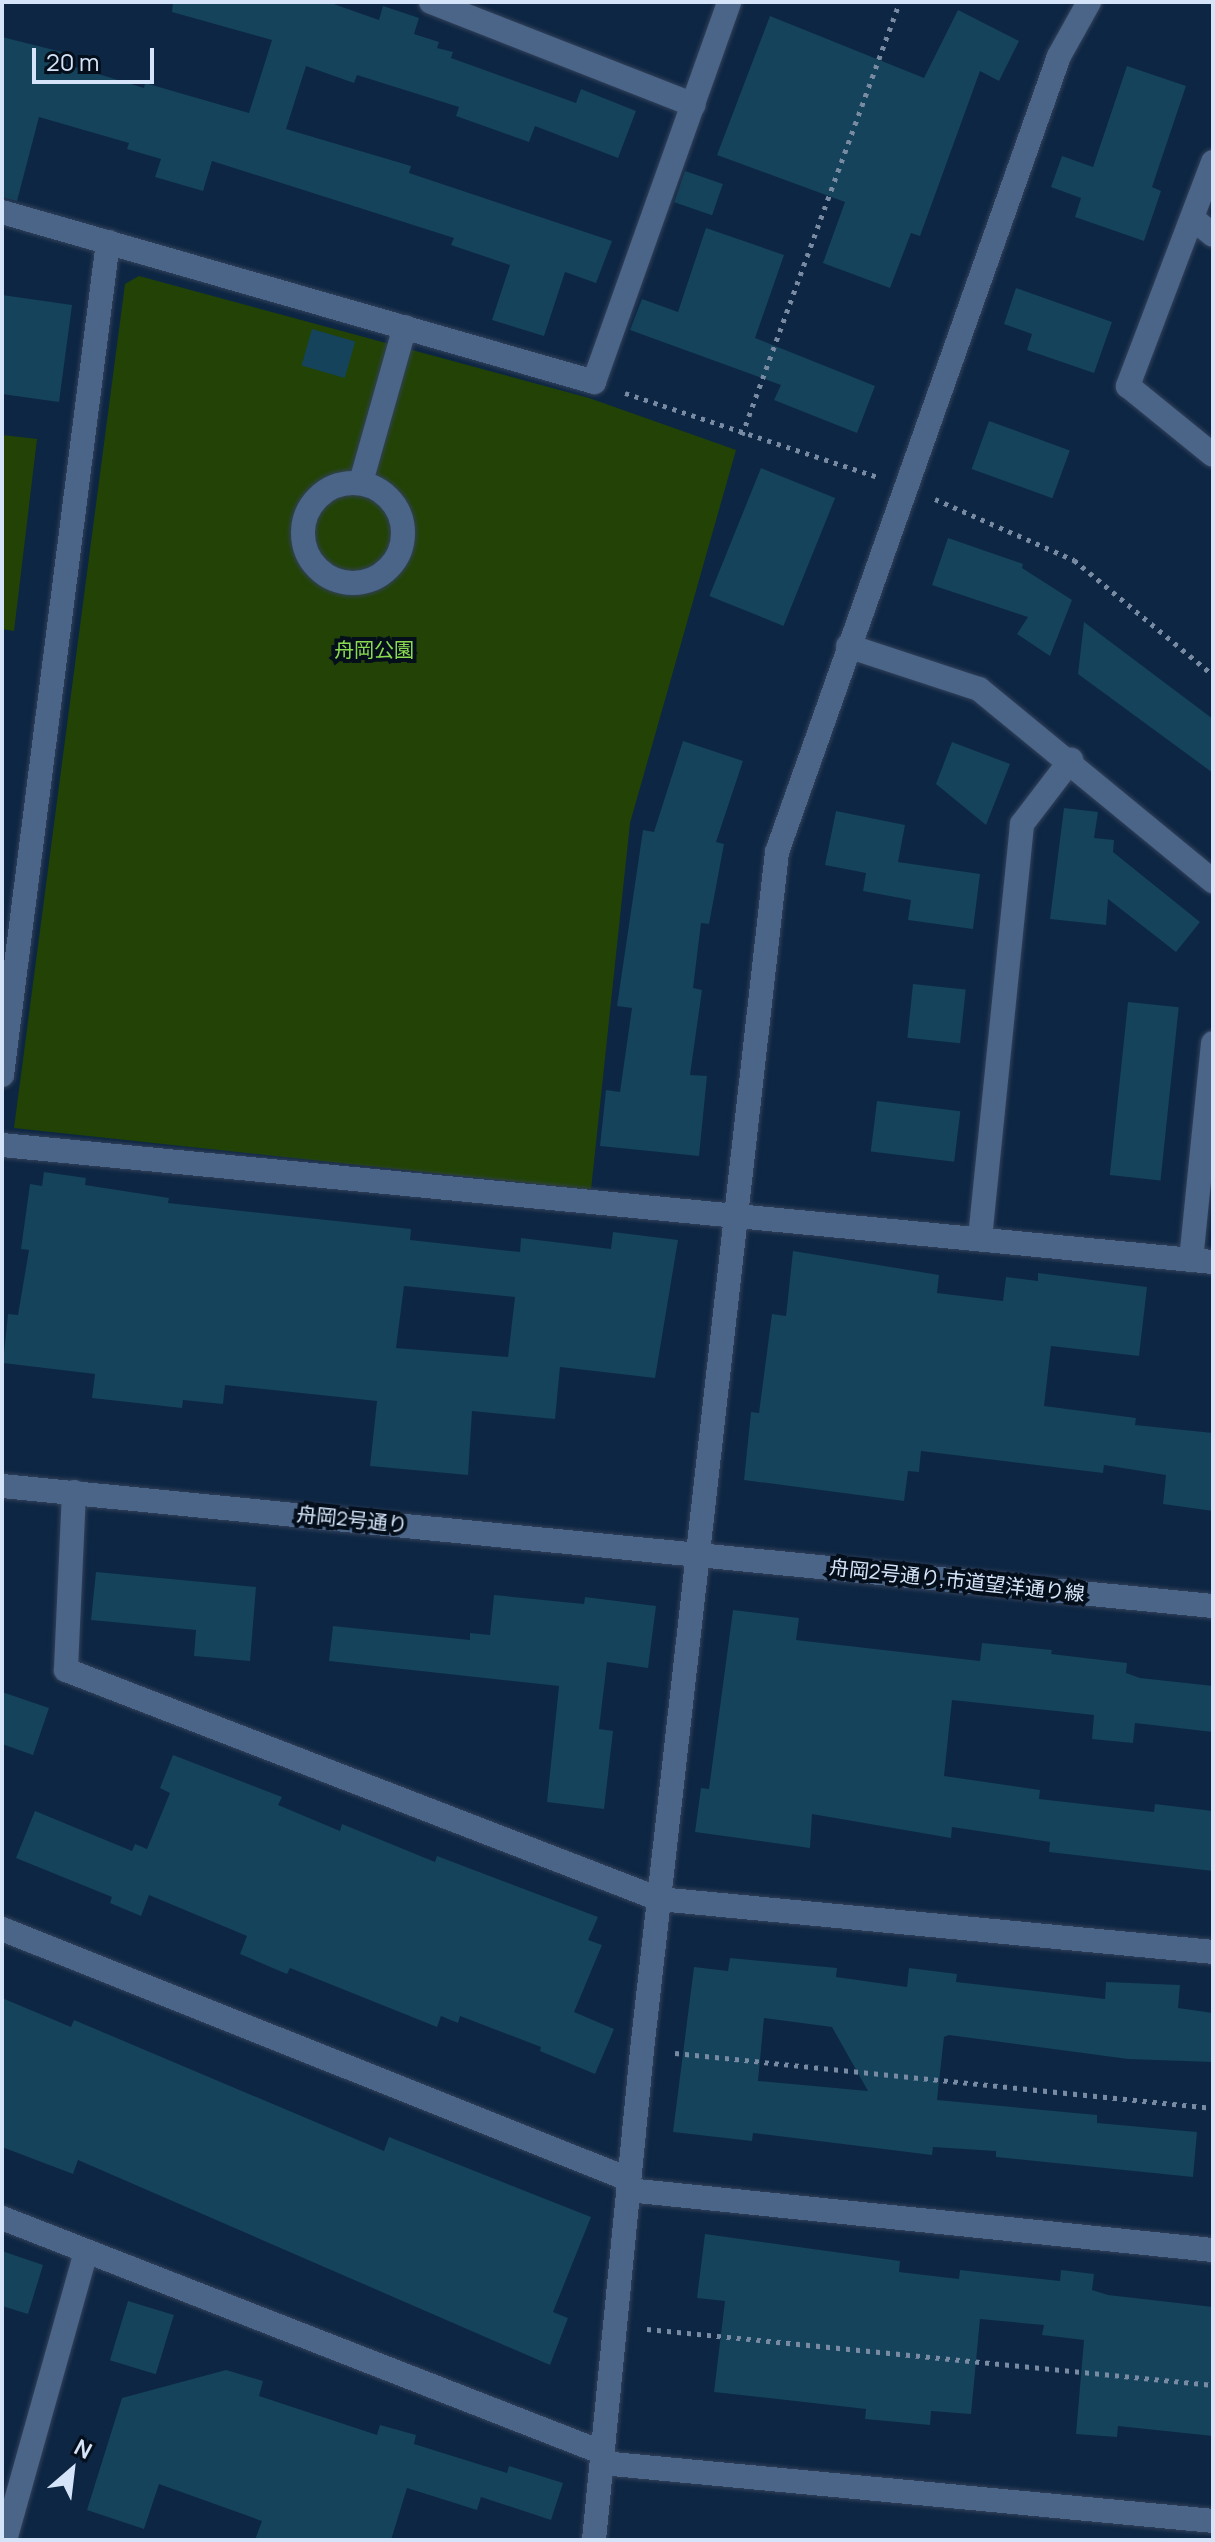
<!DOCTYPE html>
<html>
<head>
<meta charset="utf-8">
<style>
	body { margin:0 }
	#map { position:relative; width:1215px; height:2542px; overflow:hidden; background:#0d2643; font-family:Manrope,"Noto Sans JP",sans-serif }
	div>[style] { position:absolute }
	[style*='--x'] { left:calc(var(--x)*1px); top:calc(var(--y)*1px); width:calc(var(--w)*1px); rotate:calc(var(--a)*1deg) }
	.green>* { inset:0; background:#224305 }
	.building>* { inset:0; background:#14435b; transform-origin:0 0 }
	.path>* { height:5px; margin-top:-2.5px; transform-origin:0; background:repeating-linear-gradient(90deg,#788ba3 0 4px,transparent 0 10px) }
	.roads { filter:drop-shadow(0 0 2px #33415a) drop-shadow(0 0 2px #33415a) }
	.pedestrian>* { height:24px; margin:-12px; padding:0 12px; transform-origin:12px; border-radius:12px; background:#4a6587 }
	.pedestrian>.ring { margin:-12px; padding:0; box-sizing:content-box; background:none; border:24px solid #4a6587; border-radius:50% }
	.minor>* { height:24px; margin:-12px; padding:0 12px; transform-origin:12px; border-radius:12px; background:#4a6587 }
	.tertiary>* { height:24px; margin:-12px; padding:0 12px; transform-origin:12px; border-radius:12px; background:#4a6587 }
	span { translate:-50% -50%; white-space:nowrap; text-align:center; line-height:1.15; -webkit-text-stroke:8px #050f1c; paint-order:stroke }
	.park-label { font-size:20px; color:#8adb4f }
	.street-label { font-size:20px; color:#d5e4f8 }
	.frame { position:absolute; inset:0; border:4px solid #d5e4f8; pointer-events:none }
	.north { position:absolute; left:32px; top:2430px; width:80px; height:80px; -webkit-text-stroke:6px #050f1c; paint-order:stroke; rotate:28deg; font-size:22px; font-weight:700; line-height:32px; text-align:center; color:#d5e4f8 }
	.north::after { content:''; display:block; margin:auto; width:28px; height:36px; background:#d5e4f8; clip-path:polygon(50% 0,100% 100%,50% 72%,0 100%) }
	.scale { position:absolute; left:32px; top:48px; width:122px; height:36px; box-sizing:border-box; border:4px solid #d5e4f8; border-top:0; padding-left:10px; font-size:24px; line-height:28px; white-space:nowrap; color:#d5e4f8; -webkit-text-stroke:6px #050f1c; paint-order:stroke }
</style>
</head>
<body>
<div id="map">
	<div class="green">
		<div style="clip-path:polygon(139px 276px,589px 398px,736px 450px,630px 823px,591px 1190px,14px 1128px,125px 284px)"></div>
		<div style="clip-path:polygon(2px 435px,37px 439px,14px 631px,2px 629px)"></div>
	</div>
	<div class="building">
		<div style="clip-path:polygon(173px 2px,328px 2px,379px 20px,383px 6px,419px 18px,414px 34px,439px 42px,437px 48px,453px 52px,451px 58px,576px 103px,581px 89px,636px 111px,618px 158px,535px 126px,529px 142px,456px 116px,459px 107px,357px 75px,354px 83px,306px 66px,286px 129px,411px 166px,409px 173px,612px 241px,596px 283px,565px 272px,544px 336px,492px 320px,510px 265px,451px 245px,454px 238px,212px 161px,203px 191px,155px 177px,161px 159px,127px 149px,129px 143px,39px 117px,17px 201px,2px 197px,2px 37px,62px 52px,59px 62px,144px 88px,145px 83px,249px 113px,272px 40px,172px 12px)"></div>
		<div style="clip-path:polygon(958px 10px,1019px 41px,999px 81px,980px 71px,920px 236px,911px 233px,890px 288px,823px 263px,845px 202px,717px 155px,770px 16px,924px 78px)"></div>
		<div style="clip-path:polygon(1127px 66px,1186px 86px,1152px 187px,1161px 191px,1144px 241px,1075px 217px,1081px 198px,1051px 187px,1062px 156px,1093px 167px)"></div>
		<div style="left:685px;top:171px;width:40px;height:33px;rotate:19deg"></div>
		<div style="clip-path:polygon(706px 228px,784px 255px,755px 338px,875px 386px,857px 433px,774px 400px,781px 385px,630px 330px,642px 299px,678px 312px)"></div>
		<div style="clip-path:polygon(1016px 288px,1112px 322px,1094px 373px,1027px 350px,1032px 334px,1004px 324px)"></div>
		<div style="clip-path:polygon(2px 295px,72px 305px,59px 402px,2px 394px)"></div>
		<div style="left:312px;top:329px;width:45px;height:38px;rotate:16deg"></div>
		<div style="left:989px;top:421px;width:86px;height:51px;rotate:20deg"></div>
		<div style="left:761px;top:468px;width:80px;height:138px;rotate:22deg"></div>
		<div style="clip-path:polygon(948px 538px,1023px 564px,1022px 568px,1072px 600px,1050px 656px,1017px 634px,1028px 617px,932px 585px)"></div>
		<div style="clip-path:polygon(1084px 622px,1213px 719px,1213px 773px,1078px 674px)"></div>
		<div style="clip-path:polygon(683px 741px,743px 761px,716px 842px,724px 844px,709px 924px,701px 923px,693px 988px,702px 990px,690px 1075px,707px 1076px,699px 1156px,600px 1146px,606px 1090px,620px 1092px,632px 1008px,617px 1006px,643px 830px,654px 832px)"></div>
		<div style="clip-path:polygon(952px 742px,1010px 764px,986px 825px,936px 784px)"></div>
		<div style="clip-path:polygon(1064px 808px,1098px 812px,1094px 838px,1114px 840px,1113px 852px,1200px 922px,1176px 952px,1108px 899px,1106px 925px,1050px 919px)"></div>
		<div style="clip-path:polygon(836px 811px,905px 825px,898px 862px,980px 874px,973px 929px,908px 920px,911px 900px,863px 891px,866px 873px,825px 865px)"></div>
		<div style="left:913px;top:984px;width:53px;height:54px;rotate:6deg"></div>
		<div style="left:1128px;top:1002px;width:51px;height:174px;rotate:6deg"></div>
		<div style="left:877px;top:1101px;width:84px;height:51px;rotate:7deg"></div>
		<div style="clip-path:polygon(evenodd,44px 1172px,86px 1178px,85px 1185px,169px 1198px,168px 1203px,411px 1229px,410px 1240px,520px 1252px,521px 1238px,611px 1249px,613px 1232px,678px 1240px,655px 1378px,560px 1367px,555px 1419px,472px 1411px,468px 1475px,370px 1466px,377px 1401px,225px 1385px,223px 1404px,183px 1400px,182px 1408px,92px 1398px,95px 1374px,3px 1363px,8px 1314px,18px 1315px,29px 1250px,21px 1249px,30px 1184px,42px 1186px,44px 1172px,404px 1286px,515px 1297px,508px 1357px,396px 1348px,404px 1286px)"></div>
		<div style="clip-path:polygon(793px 1251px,939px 1275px,937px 1293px,1003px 1301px,1006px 1277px,1038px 1281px,1038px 1273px,1147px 1287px,1139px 1356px,1051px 1346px,1044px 1406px,1136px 1418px,1135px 1425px,1213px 1433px,1213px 1511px,1163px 1504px,1166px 1475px,1104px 1465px,1103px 1473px,921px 1451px,919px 1472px,908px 1471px,904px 1501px,744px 1480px,751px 1412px,759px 1413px,772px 1314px,786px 1316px)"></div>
		<div style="clip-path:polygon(96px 1572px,256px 1587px,250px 1661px,194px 1656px,196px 1630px,91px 1620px)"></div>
		<div style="clip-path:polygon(494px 1595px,584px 1604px,585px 1597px,656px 1606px,648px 1668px,607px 1662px,599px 1729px,613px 1731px,604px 1809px,547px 1802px,559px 1686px,329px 1661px,333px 1626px,470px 1640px,470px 1633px,490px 1635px)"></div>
		<div style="clip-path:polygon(733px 1610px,799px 1618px,796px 1640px,980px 1661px,982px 1643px,1052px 1650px,1051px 1654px,1127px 1663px,1126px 1673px,1140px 1678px,1213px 1686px,1213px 1732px,1135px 1723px,1133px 1743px,1092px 1739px,1094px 1715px,952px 1700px,944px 1776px,1040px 1790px,1039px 1799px,1154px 1812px,1155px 1804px,1213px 1811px,1213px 1871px,1049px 1852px,1050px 1842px,952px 1827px,951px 1838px,812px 1814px,810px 1848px,695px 1832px,701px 1788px,709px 1789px)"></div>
		<div style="clip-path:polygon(2px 1692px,49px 1708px,33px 1755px,2px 1744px)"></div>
		<div style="clip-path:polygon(173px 1755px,282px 1797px,278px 1805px,340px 1831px,342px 1824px,435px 1862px,437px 1856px,598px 1917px,588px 1940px,602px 1945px,574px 2012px,614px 2029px,595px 2074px,540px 2051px,541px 2047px,460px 2016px,458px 2023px,441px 2016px,437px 2027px,290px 1968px,287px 1974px,240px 1954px,247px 1936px,149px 1895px,141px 1916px,110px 1903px,112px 1897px,16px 1858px,35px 1811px,132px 1851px,135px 1844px,147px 1849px,170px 1793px,160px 1788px)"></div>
		<div style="clip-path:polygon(evenodd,730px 1958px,837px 1968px,836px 1977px,907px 1987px,909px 1968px,957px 1974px,956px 1982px,1105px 1999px,1106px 1982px,1180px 1985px,1178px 2008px,1213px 2013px,1213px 2062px,1128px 2059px,949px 2035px,944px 2037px,937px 2100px,1097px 2115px,1097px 2123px,1197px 2132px,1193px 2177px,996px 2157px,996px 2151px,933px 2147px,932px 2155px,753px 2133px,752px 2141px,673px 2132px,694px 1967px,728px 1971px,730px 1958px,764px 2018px,832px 2027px,868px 2091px,758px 2081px,764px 2018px)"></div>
		<div style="clip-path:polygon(2px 1998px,71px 2027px,74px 2020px,384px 2151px,389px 2137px,591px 2217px,553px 2312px,568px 2318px,550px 2365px,78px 2160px,73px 2174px,2px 2147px)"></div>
		<div style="clip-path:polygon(705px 2234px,900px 2261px,899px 2272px,959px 2279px,960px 2270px,1060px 2281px,1061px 2270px,1094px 2274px,1092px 2290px,1108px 2295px,1213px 2307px,1213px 2436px,1118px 2426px,1117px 2437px,1076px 2434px,1084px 2340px,1042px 2335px,1044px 2325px,980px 2319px,971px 2414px,931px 2411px,930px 2425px,865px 2419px,866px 2409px,714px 2392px,725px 2301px,697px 2298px)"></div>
		<div style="clip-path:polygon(2px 2251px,43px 2265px,28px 2314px,2px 2306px)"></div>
		<div style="left:128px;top:2301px;width:48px;height:62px;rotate:17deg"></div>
		<div style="clip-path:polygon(226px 2370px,263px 2381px,259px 2396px,377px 2435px,380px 2425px,416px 2435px,414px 2444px,507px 2473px,509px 2466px,563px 2483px,551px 2520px,481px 2497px,477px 2510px,407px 2488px,391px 2540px,255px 2540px,262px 2521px,159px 2484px,144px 2529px,87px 2510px,122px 2398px)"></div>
	</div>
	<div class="path">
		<div style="--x:625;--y:393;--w:266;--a:18.4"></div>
		<div style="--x:742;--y:435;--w:461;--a:-70"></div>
		<div style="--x:935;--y:499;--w:152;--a:23.7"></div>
		<div style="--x:1074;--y:560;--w:180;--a:39.6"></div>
		<div style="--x:675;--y:2053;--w:541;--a:5.84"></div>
		<div style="--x:647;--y:2329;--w:569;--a:5.65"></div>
	</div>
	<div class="roads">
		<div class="pedestrian">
			<div style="--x:361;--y:482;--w:161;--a:-74.2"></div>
			<div class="ring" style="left:303px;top:483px;width:76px;height:76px"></div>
		</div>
		<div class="minor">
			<div style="--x:431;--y:2;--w:282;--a:21.4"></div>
			<div style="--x:1213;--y:162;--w:240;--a:110.8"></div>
			<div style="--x:1128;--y:386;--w:109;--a:39.1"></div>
			<div style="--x:2;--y:212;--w:616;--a:16.02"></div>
			<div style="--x:594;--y:382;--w:403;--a:-70.4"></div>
			<div style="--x:1192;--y:218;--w:27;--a:39"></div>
			<div style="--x:848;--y:646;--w:138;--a:18.2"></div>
			<div style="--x:979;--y:689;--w:303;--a:39.4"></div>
			<div style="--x:2;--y:1075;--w:840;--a:-82.75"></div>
			<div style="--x:2;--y:1145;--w:1217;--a:5.52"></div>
			<div style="--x:980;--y:1238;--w:416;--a:-84.2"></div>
			<div style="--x:1022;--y:824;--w:81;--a:-52.6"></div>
			<div style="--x:1191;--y:1260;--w:218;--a:-84.2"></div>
			<div style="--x:74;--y:1492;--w:178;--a:92.6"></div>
			<div style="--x:66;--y:1670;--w:636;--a:21.12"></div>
			<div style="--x:659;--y:1899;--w:557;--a:5.46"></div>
			<div style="--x:2;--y:1929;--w:674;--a:21.77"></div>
			<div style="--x:628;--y:2190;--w:588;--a:5.86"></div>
			<div style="--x:2;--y:2218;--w:643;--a:21.34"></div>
			<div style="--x:602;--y:2463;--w:614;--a:5.42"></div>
			<div style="--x:5;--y:2540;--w:299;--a:-74.3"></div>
			<div style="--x:594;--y:2540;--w:492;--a:-84.4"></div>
			<div style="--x:642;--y:2050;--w:1206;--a:-83.57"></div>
			<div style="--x:777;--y:852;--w:844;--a:-70.49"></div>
			<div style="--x:1059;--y:56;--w:62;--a:-60.9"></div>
		</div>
		<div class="tertiary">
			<div style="--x:2;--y:1486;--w:1217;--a:5.66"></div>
		</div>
	</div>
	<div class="park-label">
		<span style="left:374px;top:649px">舟岡公園</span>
	</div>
	<div class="street-label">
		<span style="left:352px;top:1519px;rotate:6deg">舟岡2号通り</span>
		<span style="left:957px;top:1580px;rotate:6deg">舟岡2号通り,市道望洋通り線</span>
	</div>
	<div class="frame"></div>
	<div class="north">N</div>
	<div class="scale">20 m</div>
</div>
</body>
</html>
